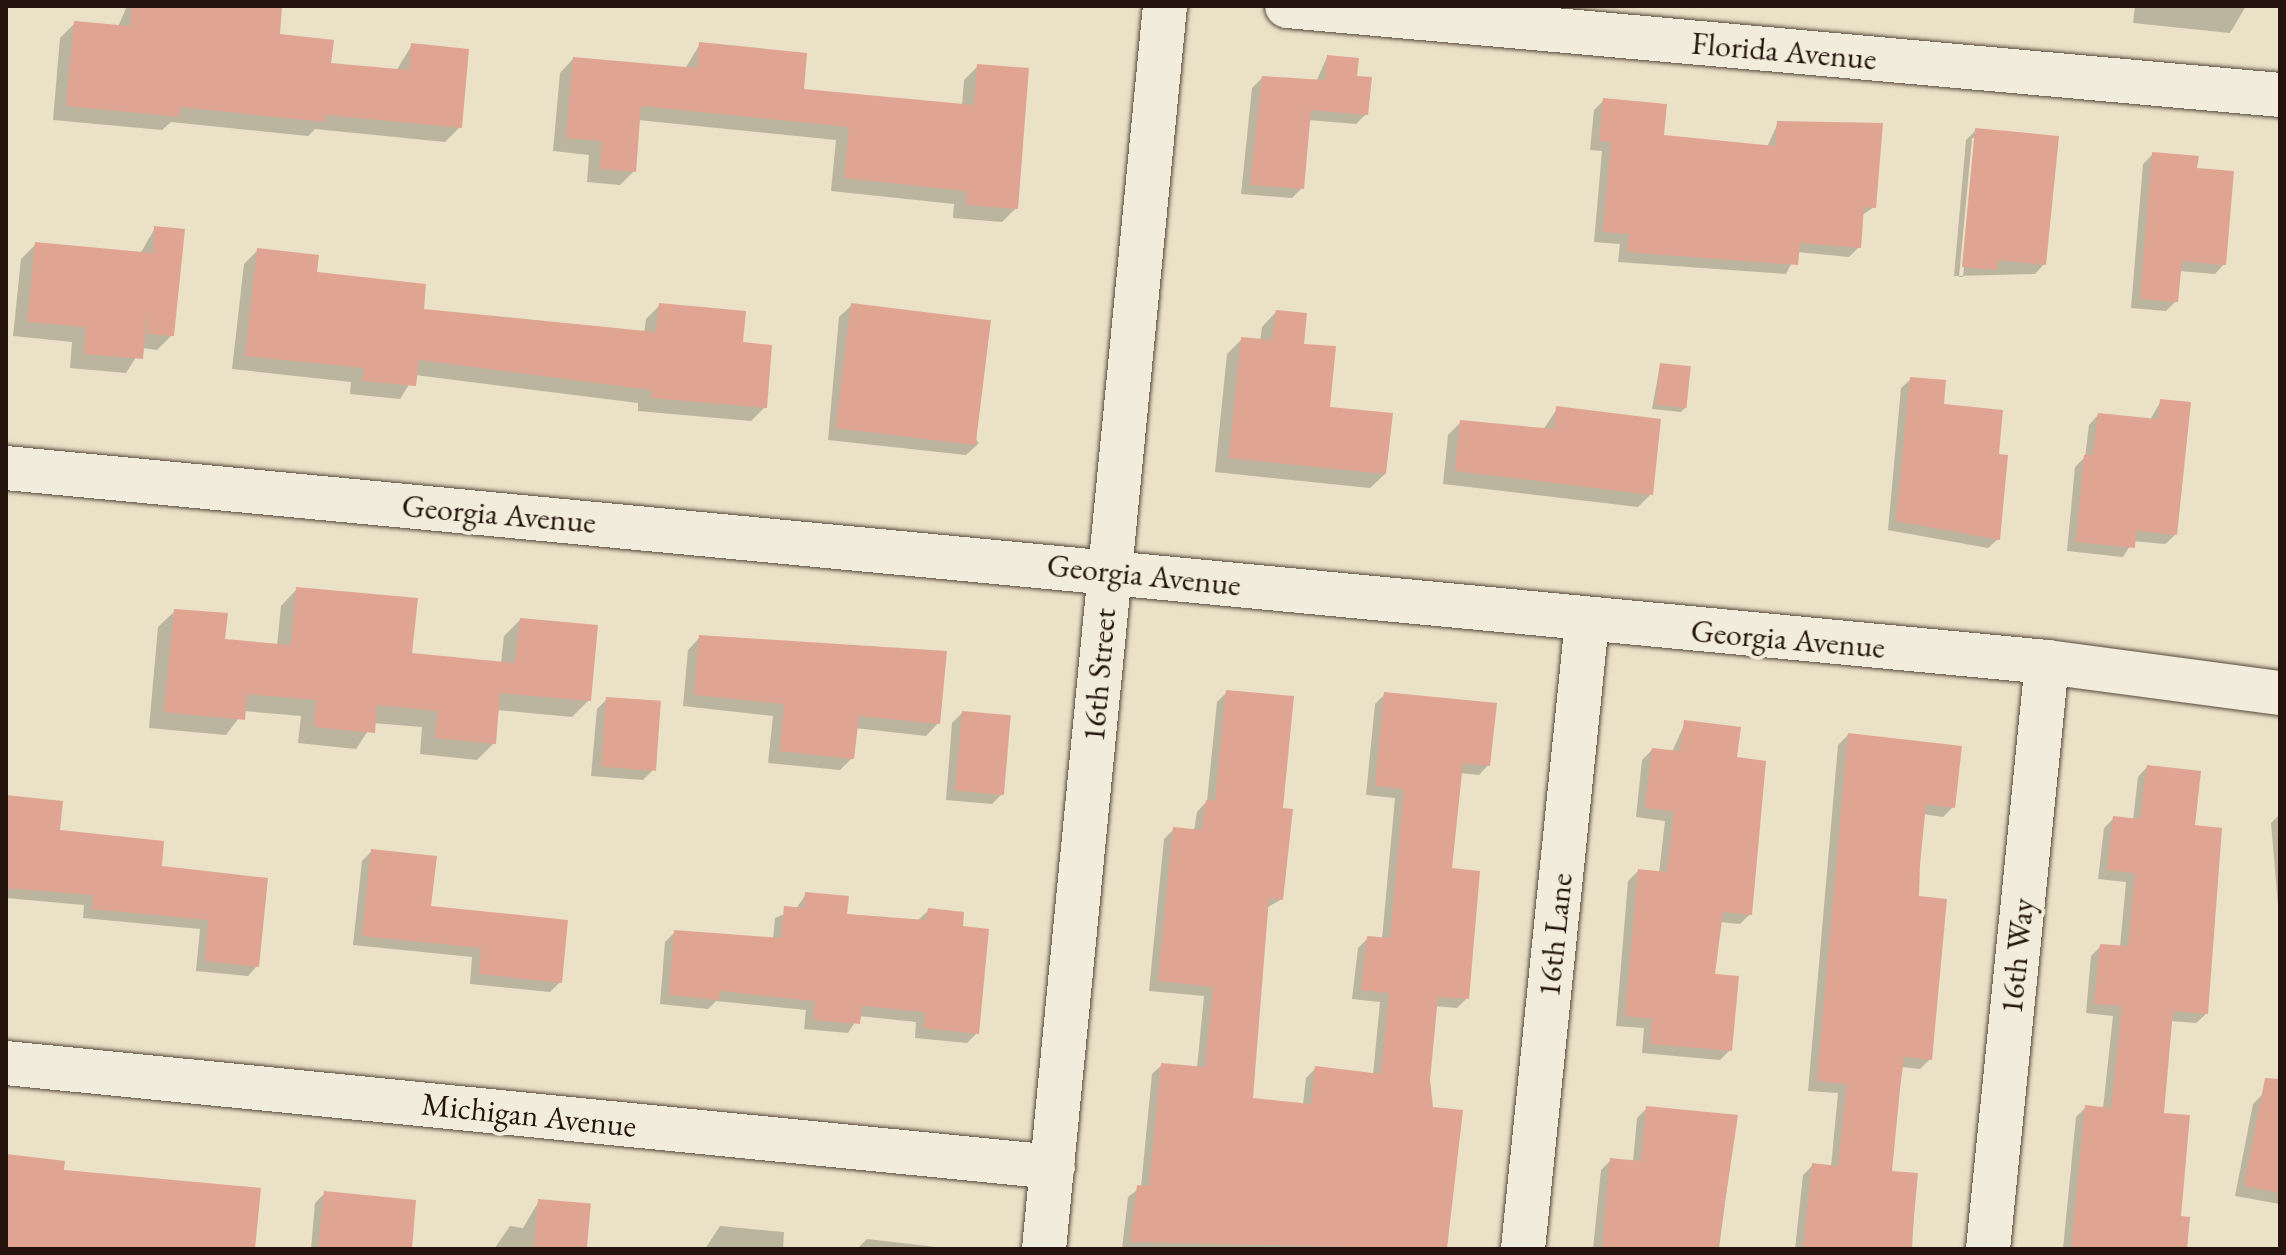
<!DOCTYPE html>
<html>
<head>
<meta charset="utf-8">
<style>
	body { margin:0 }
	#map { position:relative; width:2286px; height:1255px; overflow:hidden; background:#eae1c7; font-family:"EB Garamond",serif }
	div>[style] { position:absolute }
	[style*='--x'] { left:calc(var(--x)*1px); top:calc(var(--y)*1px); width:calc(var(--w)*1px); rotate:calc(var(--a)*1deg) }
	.shadow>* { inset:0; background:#0003 }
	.building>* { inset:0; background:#e0a592; transform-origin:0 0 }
	.roads { filter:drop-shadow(0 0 2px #56473c) drop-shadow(0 0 2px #56473c) }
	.minor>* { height:44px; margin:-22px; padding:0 22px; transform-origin:22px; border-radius:22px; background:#f1ecdb }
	span { translate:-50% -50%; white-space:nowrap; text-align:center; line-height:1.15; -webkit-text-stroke:8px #f1ecdb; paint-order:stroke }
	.street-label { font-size:32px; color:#24140d }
	.frame { position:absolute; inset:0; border:8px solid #24140d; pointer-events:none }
</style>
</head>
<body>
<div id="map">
	<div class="shadow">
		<div style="clip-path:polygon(127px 6px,254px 6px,277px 36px,329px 65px,396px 71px,412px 45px,460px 127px,445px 142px,315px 129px,308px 136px,171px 122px,162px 130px,53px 120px,60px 38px,75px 23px,118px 27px)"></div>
		<div style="clip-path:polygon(2135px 6px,2246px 6px,2230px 33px,2133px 23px)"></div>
		<div style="clip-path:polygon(700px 44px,802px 91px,962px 106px,964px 80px,978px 66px,1016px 208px,1002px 222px,953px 218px,954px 204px,831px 191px,836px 140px,638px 120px,634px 171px,620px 185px,587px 182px,589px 155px,553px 151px,560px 73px,573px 59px,685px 69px)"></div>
		<div style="clip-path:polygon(1327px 57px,1355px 78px,1366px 114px,1356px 124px,1308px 120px,1302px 188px,1292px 198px,1241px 194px,1252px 88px,1262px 78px,1316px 82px)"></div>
		<div style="clip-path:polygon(1604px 100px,1662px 137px,1767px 147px,1778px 123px,1874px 207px,1861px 216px,1859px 247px,1849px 257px,1797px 252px,1786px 274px,1618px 262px,1620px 244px,1594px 242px,1602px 151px,1590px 150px,1594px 110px)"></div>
		<div style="clip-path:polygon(evenodd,1976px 130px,2044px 264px,2035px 274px,1954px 276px,1966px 140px,1976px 130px,1972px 138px,1976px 138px,1963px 277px,1959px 277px,1972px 138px)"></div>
		<div style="clip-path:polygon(2153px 154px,2195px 170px,2224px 264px,2215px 274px,2179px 271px,2176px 301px,2166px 311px,2131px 308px,2143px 164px)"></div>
		<div style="clip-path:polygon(155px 228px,172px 335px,157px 350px,142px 348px,126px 373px,70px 368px,72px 342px,13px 336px,21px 259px,36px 244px,140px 254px)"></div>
		<div style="clip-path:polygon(258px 250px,422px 311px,644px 333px,646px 319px,660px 305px,741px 344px,765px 407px,751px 421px,638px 411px,638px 403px,415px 375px,400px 399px,350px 394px,351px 382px,232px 369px,244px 264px)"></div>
		<div style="clip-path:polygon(852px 305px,979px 443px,966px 455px,828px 440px,839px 317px)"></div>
		<div style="clip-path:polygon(1276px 312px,1302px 345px,1327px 408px,1385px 474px,1370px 488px,1215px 472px,1227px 354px,1242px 339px,1260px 341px,1262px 327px)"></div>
		<div style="clip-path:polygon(1660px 365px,1685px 408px,1681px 412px,1652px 409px)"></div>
		<div style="clip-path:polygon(1911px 379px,1997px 455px,1998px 539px,1988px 548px,1888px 530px,1901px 388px)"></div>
		<div style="clip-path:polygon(2161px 401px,2175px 535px,2165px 544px,2133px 541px,2123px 557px,2067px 551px,2075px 467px,2085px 457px,2089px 425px,2098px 415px,2150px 420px)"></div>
		<div style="clip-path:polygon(1557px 409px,1651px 494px,1638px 507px,1443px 484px,1448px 435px,1461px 422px,1543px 430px)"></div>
		<div style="clip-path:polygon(297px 589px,410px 655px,501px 663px,504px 636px,520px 620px,589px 700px,572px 717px,497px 710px,494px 743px,477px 760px,420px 754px,422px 727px,373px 723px,356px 749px,298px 743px,301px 716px,244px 711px,226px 735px,149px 728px,158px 627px,175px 611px,223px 641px,277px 646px,281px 606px)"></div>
		<div style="clip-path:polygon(700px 637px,938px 723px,926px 736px,855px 728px,852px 758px,840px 770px,768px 763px,773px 716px,683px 706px,688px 650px)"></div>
		<div style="clip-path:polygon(1227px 692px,1281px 810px,1282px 899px,1266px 908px,1251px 1100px,1303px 1105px,1306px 1078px,1316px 1068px,1373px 1075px,1380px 1002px,1352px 999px,1358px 948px,1368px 938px,1382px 939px,1395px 798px,1366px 795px,1375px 704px,1385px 694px,1488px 765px,1479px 775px,1460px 773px,1450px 870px,1467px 998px,1457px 1008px,1435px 1006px,1428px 1080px,1431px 1108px,1461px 1112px,1445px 1249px,1122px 1249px,1128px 1197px,1141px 1187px,1152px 1074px,1162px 1065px,1197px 1068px,1204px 996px,1149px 991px,1164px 839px,1174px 829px,1194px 831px,1197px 812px,1207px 801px,1217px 702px)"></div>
		<div style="clip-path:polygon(607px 699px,653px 770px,643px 780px,591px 776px,597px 709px)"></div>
		<div style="clip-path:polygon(962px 713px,1002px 794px,992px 804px,946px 800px,952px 723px)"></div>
		<div style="clip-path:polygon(1685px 723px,1735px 759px,1750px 914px,1740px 924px,1719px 922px,1713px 976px,1730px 1050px,1720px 1060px,1642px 1053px,1644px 1028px,1616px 1026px,1628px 881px,1638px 871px,1659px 873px,1665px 821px,1636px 817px,1642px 760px,1652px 750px,1672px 752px)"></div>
		<div style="clip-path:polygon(1848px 735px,1953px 807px,1943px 817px,1923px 814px,1917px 898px,1930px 1059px,1920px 1069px,1901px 1067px,1890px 1172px,1916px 1175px,1912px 1249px,1795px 1249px,1803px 1175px,1813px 1165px,1831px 1167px,1838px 1093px,1808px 1091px,1838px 745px)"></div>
		<div style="clip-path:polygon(2147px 767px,2192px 827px,2206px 1014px,2196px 1023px,2170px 1021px,2162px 1114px,2185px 1249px,2063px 1249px,2076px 1117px,2086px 1107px,2103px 1109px,2113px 1016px,2086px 1013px,2091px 956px,2101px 946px,2120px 947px,2126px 882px,2098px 879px,2104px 828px,2114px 818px,2133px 820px,2138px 777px)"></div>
		<div style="clip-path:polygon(6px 797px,58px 832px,159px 867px,257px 966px,248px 976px,196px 971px,200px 929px,83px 918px,84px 905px,6px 898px)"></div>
		<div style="clip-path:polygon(2280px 814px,2280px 929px,2271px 823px)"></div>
		<div style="clip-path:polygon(372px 851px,429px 908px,560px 982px,550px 992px,470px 984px,472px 957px,353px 945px,362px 861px)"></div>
		<div style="clip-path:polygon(806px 894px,845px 916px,918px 920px,928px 911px,960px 928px,977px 1033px,967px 1043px,915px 1038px,916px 1022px,859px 1016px,848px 1033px,804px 1029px,806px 1010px,716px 1001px,708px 1009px,660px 1004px,665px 942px,675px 932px,773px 940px,775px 918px,796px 909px)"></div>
		<div style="clip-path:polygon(2263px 1094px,2280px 1097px,2280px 1204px,2235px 1196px,2253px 1104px)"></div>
		<div style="clip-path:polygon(1647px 1108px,1736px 1117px,1719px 1249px,1593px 1249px,1601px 1170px,1611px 1160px,1633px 1162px,1637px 1118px)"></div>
		<div style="clip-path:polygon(325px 1193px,409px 1249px,311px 1249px,315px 1203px)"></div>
		<div style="clip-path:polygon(539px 1201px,584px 1249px,494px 1249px,510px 1226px,523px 1228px)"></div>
		<div style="clip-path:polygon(720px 1226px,784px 1232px,783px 1249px,705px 1249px)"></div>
		<div style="clip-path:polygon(867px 1239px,954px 1249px,857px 1249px)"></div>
	</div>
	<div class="building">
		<div style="clip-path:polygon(132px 6px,282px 6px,280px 34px,334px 40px,331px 63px,409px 70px,411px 43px,469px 49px,462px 128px,326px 115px,325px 122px,180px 107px,179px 117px,66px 106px,74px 21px,130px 26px)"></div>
		<div style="clip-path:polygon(699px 42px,807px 53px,804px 89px,974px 105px,977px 64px,1029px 68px,1018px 209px,966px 205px,967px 191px,844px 178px,849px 127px,641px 106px,636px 172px,600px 169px,602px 141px,566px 138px,573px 57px,697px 68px)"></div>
		<div style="clip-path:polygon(1327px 55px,1359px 58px,1357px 76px,1372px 77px,1368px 115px,1311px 110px,1304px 189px,1250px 185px,1262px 76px,1325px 80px)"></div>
		<div style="clip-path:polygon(1603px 98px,1667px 104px,1664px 135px,1775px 146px,1777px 121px,1883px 123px,1876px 208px,1864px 207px,1861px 248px,1800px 243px,1798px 265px,1627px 252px,1629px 234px,1603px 232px,1611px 142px,1599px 141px)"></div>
		<div style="clip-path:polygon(1975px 128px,2059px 136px,2046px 265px,1998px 260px,1997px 270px,1962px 267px)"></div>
		<div style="clip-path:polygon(2152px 152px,2199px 156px,2197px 168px,2234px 171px,2226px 265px,2182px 261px,2178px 302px,2140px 299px)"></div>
		<div style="clip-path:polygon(154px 226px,185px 229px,174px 336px,148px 334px,148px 306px,143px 359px,84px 354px,86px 327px,27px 322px,35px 242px,153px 253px)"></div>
		<div style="clip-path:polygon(257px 248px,319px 255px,317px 272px,426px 284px,424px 309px,656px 332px,659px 303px,746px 311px,743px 342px,772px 345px,767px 408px,651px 398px,651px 390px,419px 360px,416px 386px,363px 381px,364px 368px,245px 356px)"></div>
		<div style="left:851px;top:303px;width:141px;height:126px;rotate:7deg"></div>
		<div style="clip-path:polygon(1276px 310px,1307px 313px,1304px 344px,1336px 346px,1330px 407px,1393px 413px,1386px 474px,1229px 458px,1241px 337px,1272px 340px)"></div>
		<div style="left:1660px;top:363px;width:31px;height:42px;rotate:6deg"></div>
		<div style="clip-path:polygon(1910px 377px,1946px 380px,1944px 404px,2003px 410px,1999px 454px,2008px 455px,2000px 540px,1896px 521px)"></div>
		<div style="clip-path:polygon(2160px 399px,2191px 402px,2177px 535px,2136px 531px,2135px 548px,2076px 542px,2084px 455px,2093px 454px,2098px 413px,2158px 419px)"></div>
		<div style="clip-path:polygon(1556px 406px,1661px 419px,1653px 495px,1455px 471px,1460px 420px,1554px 429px)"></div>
		<div style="clip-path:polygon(296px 587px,418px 598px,412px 653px,515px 663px,520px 618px,598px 625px,591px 701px,500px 693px,496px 744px,435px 738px,438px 711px,377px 705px,375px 733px,314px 727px,316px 700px,247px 694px,245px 720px,164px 712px,174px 609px,228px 613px,225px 639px,291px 645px)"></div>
		<div style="clip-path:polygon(699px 635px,947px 651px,940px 724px,859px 716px,854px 759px,780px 751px,784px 704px,694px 695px)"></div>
		<div style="clip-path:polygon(1226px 690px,1294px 696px,1283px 808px,1293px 809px,1283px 900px,1269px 898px,1253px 1098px,1311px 1104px,1315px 1066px,1381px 1074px,1389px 993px,1361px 990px,1367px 936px,1390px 938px,1404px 789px,1375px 786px,1384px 692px,1497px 703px,1490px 766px,1463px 763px,1452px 868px,1480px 871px,1469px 999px,1438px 997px,1430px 1080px,1433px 1107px,1463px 1110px,1447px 1249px,1130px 1242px,1137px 1185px,1149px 1186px,1161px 1063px,1205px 1067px,1213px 987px,1158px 981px,1173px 827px,1202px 830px,1206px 800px,1215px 801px)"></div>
		<div style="left:606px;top:697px;width:55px;height:70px;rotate:4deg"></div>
		<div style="left:962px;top:711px;width:49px;height:80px;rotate:5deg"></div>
		<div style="clip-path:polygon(1684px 720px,1741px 727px,1737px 757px,1766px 761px,1752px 915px,1723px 912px,1715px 974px,1739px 976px,1732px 1051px,1650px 1044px,1652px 1019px,1625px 1016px,1638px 869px,1667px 872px,1674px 811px,1645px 808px,1652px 748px,1680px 751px)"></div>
		<div style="clip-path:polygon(1848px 733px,1962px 746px,1955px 808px,1926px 804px,1920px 865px,1919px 896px,1947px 899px,1932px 1060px,1904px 1057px,1900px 1089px,1892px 1171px,1918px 1173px,1911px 1249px,1803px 1249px,1812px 1163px,1838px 1166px,1847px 1084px,1817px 1081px)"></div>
		<div style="clip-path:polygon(2147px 765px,2201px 771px,2195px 825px,2222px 828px,2208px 1014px,2173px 1011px,2164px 1113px,2190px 1115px,2181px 1216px,2190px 1217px,2187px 1249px,2071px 1249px,2085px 1105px,2111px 1108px,2122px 1006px,2094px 1004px,2100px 944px,2128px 946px,2135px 873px,2107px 870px,2113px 816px,2140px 819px)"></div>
		<div style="clip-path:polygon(6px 795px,63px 801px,60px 830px,164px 841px,162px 866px,268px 878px,259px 967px,205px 961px,208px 920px,92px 909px,93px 895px,6px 888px)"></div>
		<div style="clip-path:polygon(371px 849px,437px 856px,431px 906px,568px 920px,562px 983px,479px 974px,481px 948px,362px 936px)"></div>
		<div style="clip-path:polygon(805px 892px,849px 896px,847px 914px,926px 920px,928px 908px,964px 912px,963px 926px,989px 929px,979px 1034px,924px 1028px,925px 1012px,862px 1006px,860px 1024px,813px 1020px,815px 1001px,720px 991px,719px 1000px,669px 995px,674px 930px,781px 938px,784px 906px,804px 908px)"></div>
		<div style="clip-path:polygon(2265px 1078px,2280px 1079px,2280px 1193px,2244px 1186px)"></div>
		<div style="clip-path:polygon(1646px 1106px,1738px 1115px,1718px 1249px,1602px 1249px,1610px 1158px,1641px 1161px)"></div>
		<div style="clip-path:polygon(6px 1154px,65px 1161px,64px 1170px,261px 1188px,255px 1249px,6px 1249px)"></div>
		<div style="clip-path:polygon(324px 1191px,416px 1200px,412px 1249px,318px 1249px)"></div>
		<div style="left:538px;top:1199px;width:53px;height:50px;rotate:5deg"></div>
	</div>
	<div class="roads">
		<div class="minor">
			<div style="--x:1287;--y:6;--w:997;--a:5.12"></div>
			<div style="--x:6;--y:468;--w:2050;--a:5.43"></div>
			<div style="--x:2047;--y:662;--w:235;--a:7.6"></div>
			<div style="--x:6;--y:1063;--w:1052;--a:5.67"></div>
			<div style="--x:1044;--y:1249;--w:1249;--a:-84.44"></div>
			<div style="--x:1523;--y:1249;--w:631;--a:-84.18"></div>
			<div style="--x:1988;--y:1249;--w:590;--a:-84.26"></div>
		</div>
	</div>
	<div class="street-label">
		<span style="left:1784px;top:51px;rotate:5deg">Florida Avenue</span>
		<span style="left:499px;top:514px;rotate:5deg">Georgia Avenue</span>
		<span style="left:1144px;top:575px;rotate:6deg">Georgia Avenue</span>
		<span style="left:1788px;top:639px;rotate:5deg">Georgia Avenue</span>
		<span style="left:1099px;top:675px;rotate:-85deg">16th Street</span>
		<span style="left:1555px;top:935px;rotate:-84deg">16th Lane</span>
		<span style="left:2017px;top:956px;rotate:-84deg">16th Way</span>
		<span style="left:529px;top:1115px;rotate:6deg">Michigan Avenue</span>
	</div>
	<div class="frame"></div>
</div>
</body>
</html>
